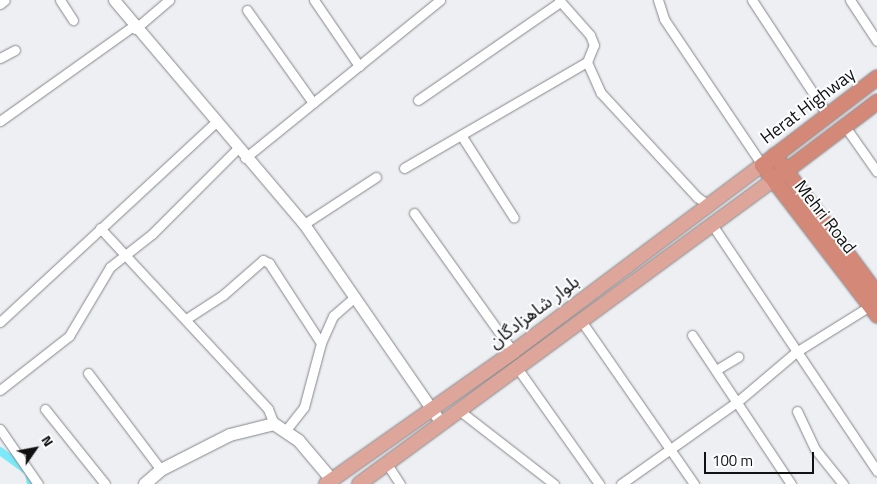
<!DOCTYPE html>
<html>
<head>
<meta charset="utf-8">
<style>
	body { margin:0 }
	#map { position:relative; width:877px; height:484px; overflow:hidden; background:#eeeff3; font-family:"Titillium Web","Noto Sans Arabic",sans-serif }
	div>[style] { position:absolute }
	[style*='--x'] { left:calc(var(--x)*1px); top:calc(var(--y)*1px); width:calc(var(--w)*1px); rotate:calc(var(--a)*1deg) }
	.canal>* { height:8px; margin:-4px; padding:0 4px; transform-origin:4px; border-radius:4px; background:#7aeafa }
	.roads { filter:drop-shadow(0 0 1px #858689) drop-shadow(0 0 1px #858689) }
	.minor>* { height:9px; margin:-4.5px; padding:0 4.5px; transform-origin:4.5px; border-radius:4.5px; background:#fff }
	.tertiary>* { height:11px; margin:-5.5px; padding:0 5.5px; transform-origin:5.5px; border-radius:5.5px; background:#fff }
	.secondary>* { height:12px; margin:-6px; padding:0 6px; transform-origin:6px; border-radius:6px; background:#fff }
	.primary>* { height:14px; margin:-7px; padding:0 7px; transform-origin:7px; border-radius:7px; background:#dea69a }
	.trunk>* { height:15px; margin:-7.5px; padding:0 7.5px; transform-origin:7.5px; border-radius:7.5px; background:#d38878 }
	span { translate:-50% -50%; white-space:nowrap; text-align:center; line-height:1.15; -webkit-text-stroke:4px #fcfdff; paint-order:stroke }
	.street-label { font-size:18px; color:#111112 }
	.north { position:absolute; left:10px; top:424px; width:50px; height:50px; -webkit-text-stroke:4px #fcfdff; paint-order:stroke; rotate:57deg; font-size:14px; font-weight:700; line-height:20px; text-align:center; color:#111112 }
	.north::after { content:''; display:block; margin:auto; width:18px; height:22px; background:#111112; clip-path:polygon(50% 0,100% 100%,50% 72%,0 100%) }
	.scale { position:absolute; left:704px; top:452px; width:110px; height:22px; box-sizing:border-box; border:2px solid #111112; border-top:0; padding-left:6px; font-size:15px; line-height:18px; white-space:nowrap; color:#111112; -webkit-text-stroke:4px #fcfdff; paint-order:stroke }
</style>
</head>
<body>
<div id="map">
	<div class="canal">
		<div style="--x:0;--y:451;--w:36;--a:36"></div>
		<div style="--x:29;--y:472;--w:12;--a:81"></div>
	</div>
	<div class="roads">
		<div class="minor">
			<div style="--x:60;--y:0;--w:24;--a:57"></div>
			<div style="--x:314;--y:0;--w:80;--a:55.7"></div>
			<div style="--x:658;--y:0;--w:20;--a:72"></div>
			<div style="--x:664;--y:19;--w:176;--a:56.1"></div>
			<div style="--x:752;--y:0;--w:136;--a:56.7"></div>
			<div style="--x:850;--y:0;--w:49;--a:56.6"></div>
			<div style="--x:0;--y:4;--w:6;--a:-39"></div>
			<div style="--x:247;--y:10;--w:114;--a:54.6"></div>
			<div style="--x:135;--y:29;--w:45;--a:-40.5"></div>
			<div style="--x:0;--y:58;--w:17;--a:-28"></div>
			<div style="--x:587;--y:62;--w:34;--a:66"></div>
			<div style="--x:601;--y:93;--w:142;--a:47.3"></div>
			<div style="--x:697;--y:197;--w:12;--a:35"></div>
			<div style="--x:418;--y:100;--w:173;--a:-34.6"></div>
			<div style="--x:0;--y:121;--w:163;--a:-35.5"></div>
			<div style="--x:844;--y:125;--w:57;--a:54.9"></div>
			<div style="--x:461;--y:135;--w:98;--a:57.4"></div>
			<div style="--x:245;--y:158;--w:251;--a:-39"></div>
			<div style="--x:404;--y:168;--w:211;--a:-30.1"></div>
			<div style="--x:587;--y:62;--w:18;--a:-68"></div>
			<div style="--x:594;--y:45;--w:11;--a:-112"></div>
			<div style="--x:590;--y:35;--w:47;--a:-131.5"></div>
			<div style="--x:414;--y:213;--w:171;--a:54.5"></div>
			<div style="--x:304;--y:224;--w:86;--a:-33.1"></div>
			<div style="--x:713;--y:226;--w:295;--a:56.2"></div>
			<div style="--x:100;--y:228;--w:247;--a:47.1"></div>
			<div style="--x:268;--y:409;--w:16;--a:68"></div>
			<div style="--x:186;--y:319;--w:44;--a:-33"></div>
			<div style="--x:223;--y:295;--w:53;--a:-41.2"></div>
			<div style="--x:263;--y:260;--w:7;--a:27"></div>
			<div style="--x:269;--y:263;--w:95;--a:57"></div>
			<div style="--x:0;--y:322;--w:293;--a:-42.8"></div>
			<div style="--x:582;--y:322;--w:197;--a:55.3"></div>
			<div style="--x:692;--y:335;--w:179;--a:56.4"></div>
			<div style="--x:518;--y:369;--w:141;--a:54.8"></div>
			<div style="--x:716;--y:370;--w:26;--a:-31"></div>
			<div style="--x:88;--y:373;--w:121;--a:53"></div>
			<div style="--x:0;--y:390;--w:88;--a:-38"></div>
			<div style="--x:69;--y:336;--w:80;--a:-59.3"></div>
			<div style="--x:110;--y:267;--w:53;--a:-38.2"></div>
			<div style="--x:152;--y:234;--w:120;--a:-45"></div>
			<div style="--x:45;--y:409;--w:96;--a:51.3"></div>
			<div style="--x:460;--y:411;--w:119;--a:37.8"></div>
			<div style="--x:797;--y:411;--w:42;--a:64.7"></div>
			<div style="--x:815;--y:449;--w:45;--a:51.3"></div>
			<div style="--x:0;--y:429;--w:67;--a:55.4"></div>
			<div style="--x:286;--y:430;--w:29;--a:-52"></div>
			<div style="--x:304;--y:407;--w:66;--a:-75.1"></div>
			<div style="--x:321;--y:343;--w:30;--a:-66"></div>
			<div style="--x:333;--y:316;--w:29;--a:-41"></div>
			<div style="--x:387;--y:464;--w:24;--a:57"></div>
			<div style="--x:621;--y:484;--w:142;--a:-35.3"></div>
			<div style="--x:737;--y:402;--w:77;--a:-40.3"></div>
			<div style="--x:796;--y:352;--w:87;--a:-31.9"></div>
		</div>
		<div class="tertiary">
			<div style="--x:114;--y:0;--w:294;--a:49.7"></div>
			<div style="--x:304;--y:224;--w:243;--a:55.4"></div>
		</div>
		<div class="secondary">
			<div style="--x:145;--y:484;--w:21;--a:-41"></div>
			<div style="--x:161;--y:470;--w:77;--a:-26.9"></div>
			<div style="--x:230;--y:435;--w:45;--a:-14"></div>
			<div style="--x:274;--y:424;--w:30;--a:34"></div>
			<div style="--x:299;--y:441;--w:51;--a:49.8"></div>
		</div>
		<div class="primary">
			<div style="--x:326;--y:484;--w:229;--a:-35.2"></div>
			<div style="--x:513;--y:352;--w:311;--a:-36.9"></div>
			<div style="--x:359;--y:484;--w:514;--a:-36.29"></div>
		</div>
		<div class="trunk">
			<div style="--x:877;--y:77;--w:145;--a:142.6"></div>
			<div style="--x:762;--y:165;--w:189;--a:52.5"></div>
			<div style="--x:774;--y:155;--w:173;--a:53.5"></div>
			<div style="--x:778;--y:176;--w:124;--a:-37.1"></div>
		</div>
	</div>
	<div class="street-label">
		<span style="left:808px;top:106px;rotate:-37deg">Herat Highway</span>
		<span style="left:825px;top:217px;rotate:52deg">Mehri Road</span>
		<span style="left:534px;top:312px;rotate:-37deg">بلوار شاهزادگان</span>
	</div>
	<div class="north">N</div>
	<div class="scale">100 m</div>
</div>
</body>
</html>
